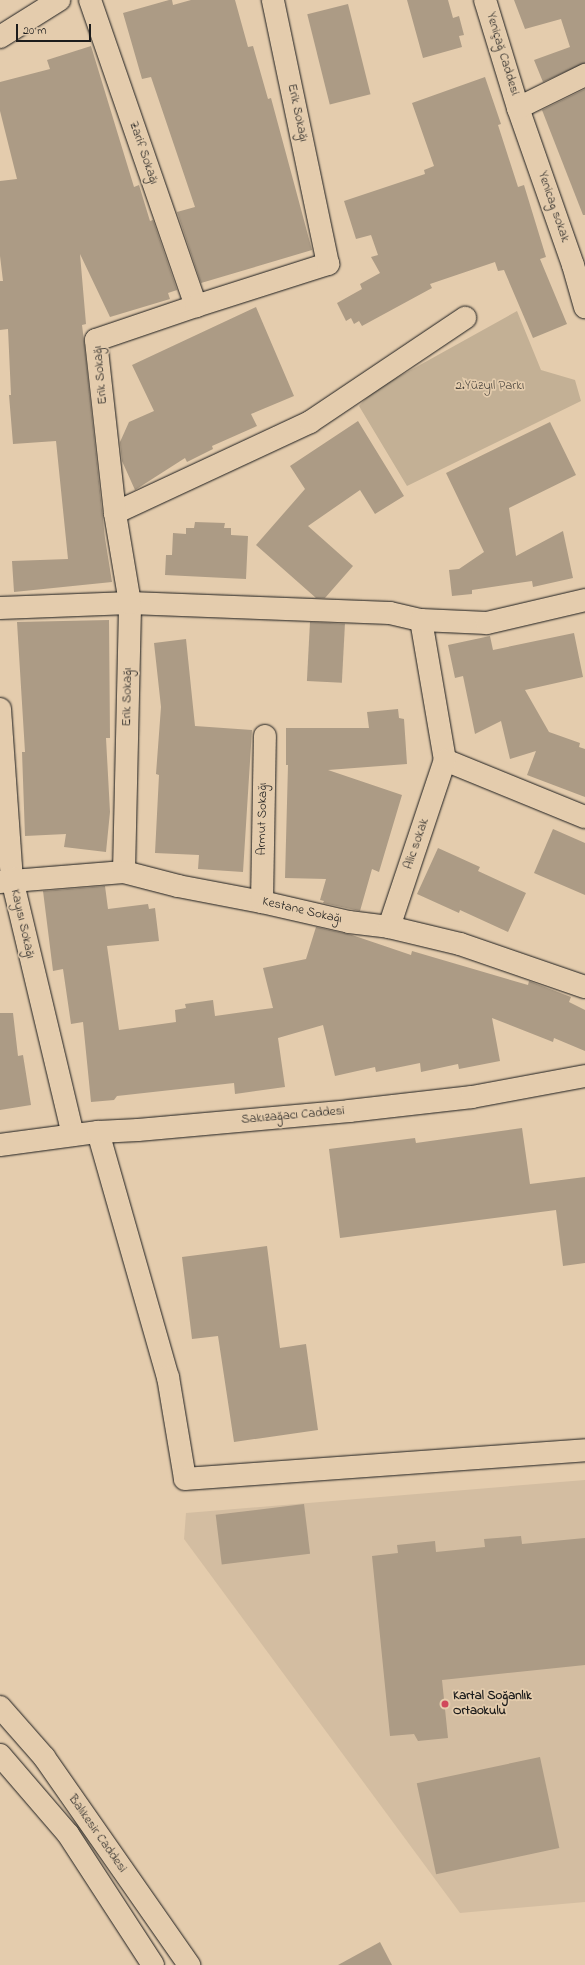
<!DOCTYPE html>
<html>
<head>
<meta charset="utf-8">
<style>
	body { margin:0 }
	#map { position:relative; width:585px; height:1965px; overflow:hidden; background:#e4ccad; font-family:"Indie Flower",sans-serif }
	div>[style] { position:absolute }
	[style*='--x'] { left:calc(var(--x)*1px); top:calc(var(--y)*1px); width:calc(var(--w)*1px); rotate:calc(var(--a)*1deg) }
	.built>* { inset:0; background:#d3bda1 }
	.green>* { inset:0; background:#c3b095 }
	.building>* { inset:0; background:#ac9b85; transform-origin:0 0 }
	.roads { filter:drop-shadow(0 0 1px #1c1c1c) drop-shadow(0 0 1px #1c1c1c) }
	.minor>* { height:22px; margin:-11px; padding:0 11px; transform-origin:11px; border-radius:11px; background:#e4ccad }
	.tertiary>* { height:22px; margin:-11px; padding:0 11px; transform-origin:11px; border-radius:11px; background:#e4ccad }
	.primary>* { height:22px; margin:-11px; padding:0 11px; transform-origin:11px; border-radius:11px; background:#e4ccad }
	.dots>* { width:11px; height:11px; translate:-50% -50%; box-sizing:border-box; border:2px solid #e4ccad; border-radius:50% }
	span { translate:-50% -50%; white-space:nowrap; text-align:center; line-height:1.15; -webkit-text-stroke:3.5px #e4ccad; paint-order:stroke }
	.street-label { font-size:13px; color:#1c1c1c }
	.park-label { font-size:13px; color:#46413a }
	.poi-label { font-size:13px; color:#1c1c1c; font-weight:700 }
	.left { translate:0 -50%; text-align:left }
	.scale { position:absolute; left:16px; top:24px; width:75px; height:18px; box-sizing:border-box; border:2px solid #1c1c1c; border-top:0; padding-left:5px; font-size:12px; line-height:14px; white-space:nowrap; color:#1c1c1c; -webkit-text-stroke:3px #e4ccad; paint-order:stroke }
</style>
</head>
<body>
<div id="map">
	<div class="built">
		<div style="clip-path:polygon(585px 1480px,585px 1902px,460px 1913px,184px 1539px,186px 1513px)"></div>
	</div>
	<div class="green">
		<div style="clip-path:polygon(517px 311px,541px 370px,575px 380px,581px 401px,407px 486px,359px 406px,373px 391px)"></div>
	</div>
	<div class="building">
		<div style="clip-path:polygon(169px 0,172px 0,173px 5px,191px 0,235px 0,248px 47px,253px 46px,268px 99px,271px 98px,312px 250px,201px 283px,177px 212px,195px 207px,151px 77px,142px 79px,123px 13px)"></div>
		<div style="clip-path:polygon(407px 0,448px 0,453px 18px,459px 16px,464px 35px,459px 36px,462px 47px,423px 58px)"></div>
		<div style="clip-path:polygon(514px 0,585px 0,585px 63px,543px 82px,534px 60px,570px 47px,561px 19px,525px 29px)"></div>
		<div style="left:348px;top:4px;width:93px;height:42px;rotate:76deg"></div>
		<div style="clip-path:polygon(91px 46px,134px 187px,139px 185px,150px 221px,153px 220px,177px 290px,168px 293px,170px 299px,110px 317px,80px 254px,86px 324px,82px 325px,84px 341px,105px 538px,112px 582px,14px 592px,12px 561px,68px 559px,56px 441px,13px 444px,9px 395px,11px 395px,8px 329px,0 330px,0 281px,3px 281px,0 256px,0 181px,17px 179px,0 111px,0 82px,50px 69px,47px 60px)"></div>
		<div style="clip-path:polygon(485px 77px,501px 124px,498px 125px,518px 187px,524px 185px,546px 257px,540px 259px,567px 324px,533px 338px,504px 270px,498px 271px,495px 262px,430px 284px,432px 288px,362px 326px,359px 321px,354px 324px,351px 318px,346px 321px,337px 303px,362px 289px,360px 284px,380px 273px,371px 257px,378px 255px,371px 235px,356px 239px,344px 201px,425px 174px,424px 170px,434px 166px,412px 103px)"></div>
		<div style="clip-path:polygon(585px 89px,585px 215px,583px 215px,542px 110px)"></div>
		<div style="clip-path:polygon(256px 307px,294px 396px,251px 414px,257px 426px,212px 446px,213px 449px,187px 462px,185px 458px,135px 490px,122px 461px,120px 442px,129px 422px,154px 411px,132px 365px)"></div>
		<div style="clip-path:polygon(358px 421px,404px 496px,375px 514px,360px 490px,308px 526px,353px 566px,325px 598px,316px 598px,256px 545px,305px 489px,290px 466px)"></div>
		<div style="clip-path:polygon(550px 422px,576px 475px,509px 508px,516px 556px,563px 531px,573px 578px,533px 587px,532px 581px,472px 590px,472px 594px,452px 596px,449px 570px,459px 569px,484px 552px,446px 473px)"></div>
		<div style="clip-path:polygon(195px 522px,225px 523px,224px 528px,231px 528px,231px 535px,248px 536px,246px 579px,165px 575px,166px 555px,172px 555px,173px 533px,186px 534px,186px 528px,194px 528px)"></div>
		<div style="clip-path:polygon(109px 620px,110px 738px,106px 738px,110px 812px,106px 852px,64px 847px,66px 834px,25px 836px,22px 752px,25px 752px,17px 622px)"></div>
		<div style="left:310px;top:622px;width:35px;height:59px;rotate:3deg"></div>
		<div style="clip-path:polygon(574px 633px,583px 677px,525px 690px,549px 732px,580px 743px,579px 747px,585px 749px,585px 797px,527px 775px,536px 751px,510px 759px,501px 721px,475px 734px,463px 676px,455px 678px,448px 645px,490px 636px,493px 650px)"></div>
		<div style="clip-path:polygon(186px 639px,195px 726px,252px 730px,243px 872px,198px 869px,199px 855px,155px 853px,159px 775px,156px 774px,161px 707px,154px 643px)"></div>
		<div style="clip-path:polygon(398px 709px,399px 718px,404px 719px,407px 764px,328px 770px,402px 795px,379px 872px,372px 869px,360px 911px,323px 903px,324px 901px,320px 900px,326px 879px,285px 878px,288px 765px,286px 765px,286px 728px,369px 728px,367px 712px)"></div>
		<div style="clip-path:polygon(553px 829px,585px 843px,585px 895px,534px 873px)"></div>
		<div style="clip-path:polygon(438px 848px,480px 867px,478px 871px,526px 893px,508px 932px,460px 910px,459px 913px,417px 894px)"></div>
		<div style="clip-path:polygon(105px 886px,108px 909px,148px 904px,149px 909px,155px 908px,159px 941px,107px 946px,119px 1030px,176px 1022px,175px 1010px,186px 1008px,185px 1004px,213px 1000px,215px 1016px,273px 1008px,263px 968px,306px 959px,316px 927px,352px 935px,411px 955px,412px 951px,528px 985px,529px 981px,571px 997px,569px 1002px,585px 1010px,585px 1051px,554px 1038px,553px 1042px,492px 1018px,500px 1061px,459px 1069px,458px 1064px,421px 1072px,420px 1063px,376px 1072px,375px 1067px,335px 1076px,323px 1025px,278px 1038px,285px 1087px,235px 1094px,234px 1083px,117px 1096px,114px 1100px,91px 1102px,83px 1022px,71px 1024px,63px 969px,53px 971px,43px 891px)"></div>
		<div style="clip-path:polygon(0 1013px,13px 1013px,18px 1056px,23px 1055px,31px 1105px,0 1110px)"></div>
		<div style="clip-path:polygon(522px 1128px,530px 1184px,585px 1177px,585px 1263px,563px 1266px,556px 1210px,340px 1238px,329px 1149px,415px 1138px,416px 1143px)"></div>
		<div style="clip-path:polygon(267px 1246px,280px 1348px,306px 1344px,318px 1430px,234px 1442px,218px 1336px,192px 1339px,182px 1257px)"></div>
		<div style="left:304px;top:1504px;width:50px;height:89px;rotate:83deg"></div>
		<div style="clip-path:polygon(521px 1536px,522px 1544px,585px 1538px,585px 1665px,442px 1680px,448px 1738px,418px 1741px,414px 1734px,390px 1736px,372px 1556px,398px 1553px,397px 1545px,435px 1541px,436px 1552px,485px 1547px,484px 1539px)"></div>
		<div style="left:540px;top:1757px;width:93px;height:126px;rotate:78deg"></div>
		<div style="clip-path:polygon(380px 1942px,392px 1965px,338px 1965px)"></div>
	</div>
	<div class="roads">
		<div class="minor">
			<div style="--x:90;--y:0;--w:324;--a:70.9"></div>
			<div style="--x:485;--y:0;--w:113;--a:73"></div>
			<div style="--x:518;--y:108;--w:166;--a:70.7"></div>
			<div style="--x:573;--y:265;--w:44;--a:74.1"></div>
			<div style="--x:0;--y:37;--w:70;--a:-32.1"></div>
			<div style="--x:518;--y:108;--w:75;--a:-26.2"></div>
			<div style="--x:115;--y:513;--w:215;--a:-25"></div>
			<div style="--x:310;--y:422;--w:187;--a:-33.9"></div>
			<div style="--x:0;--y:608;--w:130;--a:-2.2"></div>
			<div style="--x:130;--y:603;--w:260;--a:2.2"></div>
			<div style="--x:390;--y:613;--w:32;--a:13"></div>
			<div style="--x:421;--y:620;--w:142;--a:80.3"></div>
			<div style="--x:445;--y:760;--w:151;--a:22.2"></div>
			<div style="--x:421;--y:620;--w:66;--a:2.6"></div>
			<div style="--x:487;--y:623;--w:101;--a:-13.2"></div>
			<div style="--x:0;--y:709;--w:170;--a:86"></div>
			<div style="--x:12;--y:879;--w:263;--a:76.6"></div>
			<div style="--x:124;--y:872;--w:269;--a:-88.7"></div>
			<div style="--x:130;--y:603;--w:91;--a:-99.5"></div>
			<div style="--x:115;--y:513;--w:174;--a:-96.3"></div>
			<div style="--x:96;--y:340;--w:106;--a:-18.8"></div>
			<div style="--x:196;--y:306;--w:139;--a:-17.7"></div>
			<div style="--x:328;--y:264;--w:270;--a:-101.8"></div>
			<div style="--x:0;--y:882;--w:124;--a:-4.6"></div>
			<div style="--x:124;--y:872;--w:56;--a:14.5"></div>
			<div style="--x:178;--y:886;--w:86;--a:10.8"></div>
			<div style="--x:262;--y:902;--w:89;--a:12.9"></div>
			<div style="--x:349;--y:922;--w:40;--a:7.1"></div>
			<div style="--x:389;--y:927;--w:73;--a:13.5"></div>
			<div style="--x:460;--y:944;--w:132;--a:19"></div>
			<div style="--x:262;--y:902;--w:166;--a:-89"></div>
			<div style="--x:389;--y:927;--w:176;--a:-71.5"></div>
			<div style="--x:98;--y:1132;--w:255;--a:74.1"></div>
			<div style="--x:168;--y:1377;--w:103;--a:80.5"></div>
			<div style="--x:185;--y:1479;--w:401;--a:-4.1"></div>
		</div>
		<div class="tertiary">
			<div style="--x:0;--y:1145;--w:99;--a:-7.6"></div>
			<div style="--x:98;--y:1132;--w:40;--a:-2.9"></div>
			<div style="--x:138;--y:1130;--w:212;--a:-5.1"></div>
			<div style="--x:349;--y:1111;--w:124;--a:-6.5"></div>
			<div style="--x:472;--y:1097;--w:115;--a:-10.5"></div>
		</div>
		<div class="primary">
			<div style="--x:0;--y:1707;--w:67;--a:48.7"></div>
			<div style="--x:44;--y:1757;--w:254;--a:55.1"></div>
			<div style="--x:0;--y:1755;--w:104;--a:49.3"></div>
			<div style="--x:68;--y:1834;--w:156;--a:57"></div>
		</div>
	</div>
	<div class="dots">
		<div style="left:445px;top:1704px;background:#d1495b"></div>
	</div>
	<div class="street-label">
		<span style="left:502px;top:54px;rotate:73deg">Yeniçağ Caddesi</span>
		<span style="left:297px;top:113px;rotate:78deg">Erik Sokağı</span>
		<span style="left:143px;top:153px;rotate:71deg">Zarif Sokağı</span>
		<span style="left:553px;top:207px;rotate:71deg">Yenicag sokak</span>
		<span style="left:101px;top:375px;rotate:-95deg">Erik Sokağı</span>
		<span style="left:128px;top:697px;rotate:-89deg">Erik Sokağı</span>
		<span style="left:263px;top:819px;rotate:-89deg">Armut Sokağı</span>
		<span style="left:417px;top:844px;rotate:-71deg">Alic sokak</span>
		<span style="left:302px;top:911px;rotate:13deg">Kestane Sokağı</span>
		<span style="left:22px;top:924px;rotate:77deg">Kayısı Sokağı</span>
		<span style="left:293px;top:1116px;rotate:-5deg">Sakızağacı Caddesi</span>
		<span style="left:97px;top:1834px;rotate:55deg">Balıkesir Caddesi</span>
	</div>
	<div class="park-label">
		<span style="left:490px;top:386px">2.Yüzyıl Parkı</span>
	</div>
	<div class="poi-label">
		<span class="left" style="left:453px;top:1704px">Kartal Soğanlık<br>Ortaokulu</span>
	</div>
	<div class="scale">20 m</div>
</div>
</body>
</html>
